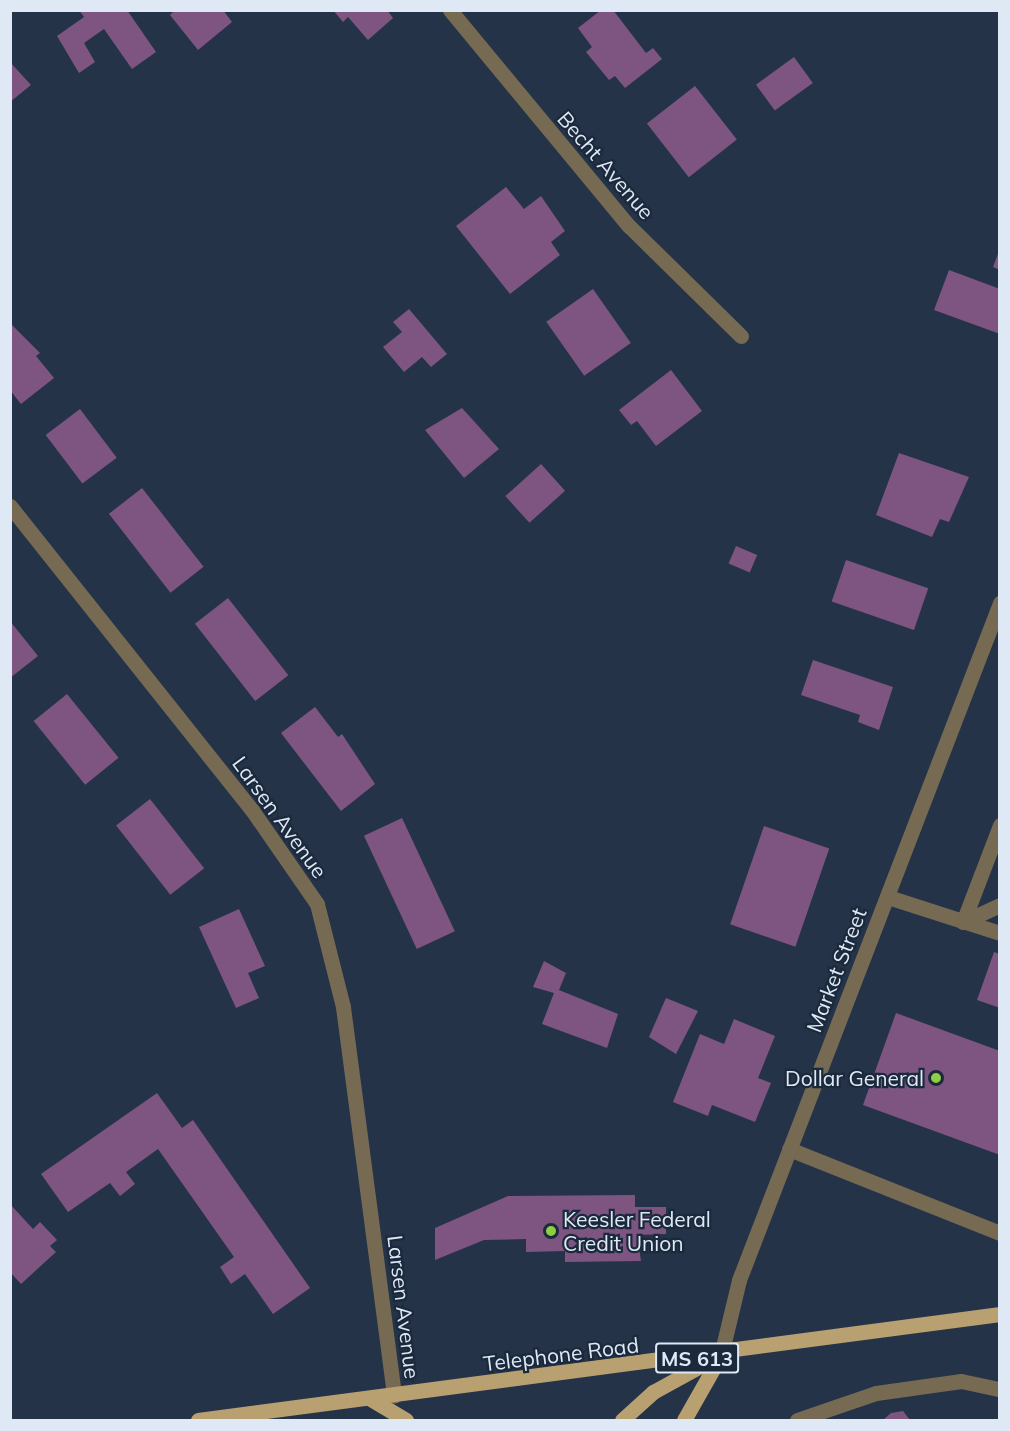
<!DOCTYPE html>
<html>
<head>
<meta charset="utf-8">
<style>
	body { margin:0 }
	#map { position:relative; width:1010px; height:1431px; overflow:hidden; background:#243347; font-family:Mulish,sans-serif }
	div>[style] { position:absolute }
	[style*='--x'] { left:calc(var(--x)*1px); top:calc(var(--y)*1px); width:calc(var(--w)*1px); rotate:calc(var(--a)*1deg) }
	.building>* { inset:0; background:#7d5580; transform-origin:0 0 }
	.minor>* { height:15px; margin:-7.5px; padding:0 7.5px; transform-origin:7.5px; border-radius:7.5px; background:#766a53 }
	.major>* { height:15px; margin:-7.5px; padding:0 7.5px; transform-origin:7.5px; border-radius:7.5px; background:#b8a071 }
	.dots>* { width:16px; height:16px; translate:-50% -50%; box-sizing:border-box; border:3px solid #1b293c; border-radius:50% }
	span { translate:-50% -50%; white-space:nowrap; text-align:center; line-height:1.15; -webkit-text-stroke:4.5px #1b293c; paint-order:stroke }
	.shield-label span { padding:2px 4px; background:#1b293c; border:2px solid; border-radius:4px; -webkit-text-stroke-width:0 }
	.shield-label { font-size:20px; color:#dfe8f5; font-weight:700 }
	.street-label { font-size:21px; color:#dfe8f5 }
	.poi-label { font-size:21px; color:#dfe8f5 }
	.right { translate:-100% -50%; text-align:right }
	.left { translate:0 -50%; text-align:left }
	.frame { position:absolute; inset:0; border:12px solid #dfe8f5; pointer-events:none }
</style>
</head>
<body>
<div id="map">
	<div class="building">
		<div style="clip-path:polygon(79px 10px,127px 10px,156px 52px,132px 69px,104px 29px,84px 43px,95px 62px,79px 73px,57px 36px,84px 17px)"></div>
		<div style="clip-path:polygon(175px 10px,223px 10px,232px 22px,198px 50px,170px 15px)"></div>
		<div style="clip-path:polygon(333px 10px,387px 10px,393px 18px,368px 40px,348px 17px,343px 22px)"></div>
		<div style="clip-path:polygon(601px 10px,613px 10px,646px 53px,653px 48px,662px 59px,625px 88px,615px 76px,609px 80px,586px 52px,592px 47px,578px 28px)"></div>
		<div style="left:794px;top:57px;width:32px;height:47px;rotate:54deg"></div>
		<div style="clip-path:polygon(10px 62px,31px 85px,10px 102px)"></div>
		<div style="left:695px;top:86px;width:68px;height:61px;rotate:52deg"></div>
		<div style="clip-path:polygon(506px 187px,524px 209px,541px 196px,565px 231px,551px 242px,560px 255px,510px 294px,456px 226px)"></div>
		<div style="clip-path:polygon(999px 251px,1000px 251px,1000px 270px,993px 267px)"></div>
		<div style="clip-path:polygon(949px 270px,1000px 289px,1000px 334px,934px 310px)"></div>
		<div style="left:593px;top:289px;width:66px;height:57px;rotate:55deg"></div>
		<div style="clip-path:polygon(409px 309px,447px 354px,431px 367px,422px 357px,404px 372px,383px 347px,402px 332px,393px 322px)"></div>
		<div style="clip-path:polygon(10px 323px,40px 353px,36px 356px,54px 378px,21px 404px,10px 390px)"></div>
		<div style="clip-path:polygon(671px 370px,702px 411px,656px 446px,637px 421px,631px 425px,619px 410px)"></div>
		<div style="clip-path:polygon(462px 408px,499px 449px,464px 478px,425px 430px)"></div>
		<div style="left:80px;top:409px;width:61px;height:43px;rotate:53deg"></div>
		<div style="clip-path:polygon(899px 453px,969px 477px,949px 522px,940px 519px,932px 537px,876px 515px)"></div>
		<div style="left:541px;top:464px;width:36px;height:48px;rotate:48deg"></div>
		<div style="left:142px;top:488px;width:100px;height:42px;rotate:52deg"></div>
		<div style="left:736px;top:546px;width:23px;height:19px;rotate:23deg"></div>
		<div style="left:846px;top:560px;width:87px;height:44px;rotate:19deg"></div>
		<div style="left:228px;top:598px;width:98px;height:42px;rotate:52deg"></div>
		<div style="clip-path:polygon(10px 621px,38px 656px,10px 678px)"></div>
		<div style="clip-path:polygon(813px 660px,893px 687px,879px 730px,858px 722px,860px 715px,801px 695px)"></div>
		<div style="left:67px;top:694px;width:82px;height:43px;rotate:51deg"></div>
		<div style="clip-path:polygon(315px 707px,338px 737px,342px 734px,375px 784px,341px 811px,281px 733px)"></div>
		<div style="left:150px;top:799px;width:88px;height:43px;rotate:52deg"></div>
		<div style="left:402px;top:818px;width:125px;height:42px;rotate:65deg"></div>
		<div style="left:764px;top:826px;width:69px;height:104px;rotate:19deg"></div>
		<div style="clip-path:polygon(239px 909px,265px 966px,248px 973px,259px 998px,236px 1008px,199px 927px)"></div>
		<div style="clip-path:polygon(994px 952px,1000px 954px,1000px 1008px,977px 1000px)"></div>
		<div style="clip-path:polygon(544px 961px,566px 973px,559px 990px,618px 1014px,607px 1048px,542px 1024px,554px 993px,533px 987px)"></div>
		<div style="clip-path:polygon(666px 998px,698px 1011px,676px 1054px,649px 1037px)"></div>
		<div style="clip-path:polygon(896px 1013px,1000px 1051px,1000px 1155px,863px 1105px)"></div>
		<div style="clip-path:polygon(734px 1019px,775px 1036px,758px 1078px,771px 1083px,755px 1122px,712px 1105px,708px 1116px,673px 1102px,700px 1034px,724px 1044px)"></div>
		<div style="clip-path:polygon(157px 1093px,182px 1128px,193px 1120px,310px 1288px,273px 1314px,245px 1274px,231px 1284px,220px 1267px,234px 1257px,158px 1149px,126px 1172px,135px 1184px,120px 1196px,110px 1183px,68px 1212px,41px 1174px)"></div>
		<div style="clip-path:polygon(635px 1195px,635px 1207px,666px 1207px,666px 1234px,637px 1235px,641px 1261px,565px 1262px,565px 1251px,526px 1252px,526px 1239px,484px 1240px,435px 1260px,435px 1228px,508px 1196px)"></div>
		<div style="clip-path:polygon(10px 1204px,33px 1229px,40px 1222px,57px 1240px,50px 1246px,56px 1252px,21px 1284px,10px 1272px)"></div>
		<div style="clip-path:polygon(903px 1411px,910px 1420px,883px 1420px,891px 1413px)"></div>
	</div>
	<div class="minor">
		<div style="--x:450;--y:10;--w:281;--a:50.4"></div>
		<div style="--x:629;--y:226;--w:157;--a:44.5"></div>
		<div style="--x:10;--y:506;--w:389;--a:51.5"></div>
		<div style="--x:252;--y:810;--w:114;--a:55.3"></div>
		<div style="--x:317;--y:904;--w:106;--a:75.8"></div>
		<div style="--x:343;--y:1007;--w:392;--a:82.5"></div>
		<div style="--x:888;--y:897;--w:118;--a:17.8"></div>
		<div style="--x:963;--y:922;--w:104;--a:-69.1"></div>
		<div style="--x:963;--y:922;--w:41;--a:-24.7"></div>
		<div style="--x:789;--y:1149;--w:227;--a:21.7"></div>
		<div style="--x:721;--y:1355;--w:77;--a:-76.5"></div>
		<div style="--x:739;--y:1280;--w:726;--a:-68.92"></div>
		<div style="--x:797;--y:1420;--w:83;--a:-18.9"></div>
		<div style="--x:876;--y:1393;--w:86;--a:-8"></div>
		<div style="--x:961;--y:1381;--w:40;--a:12"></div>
	</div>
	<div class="major">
		<div style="--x:369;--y:1398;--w:43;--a:30.7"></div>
		<div style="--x:198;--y:1420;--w:809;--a:-7.53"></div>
		<div style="--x:622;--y:1420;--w:42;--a:-42.1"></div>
		<div style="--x:653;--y:1392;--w:68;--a:-28.8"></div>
		<div style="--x:684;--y:1420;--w:75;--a:-60.4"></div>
	</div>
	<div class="dots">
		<div style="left:936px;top:1078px;background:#8fcd42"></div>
		<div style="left:551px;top:1231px;background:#8fcd42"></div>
	</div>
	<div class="shield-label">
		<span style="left:697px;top:1358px">MS 613</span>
	</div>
	<div class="street-label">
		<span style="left:606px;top:165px;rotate:49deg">Becht Avenue</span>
		<span style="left:280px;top:817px;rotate:54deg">Larsen Avenue</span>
		<span style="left:836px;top:970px;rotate:-69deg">Market Street</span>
		<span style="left:404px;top:1307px;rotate:83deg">Larsen Avenue</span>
		<span style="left:561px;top:1354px;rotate:-7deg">Telephone Road</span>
	</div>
	<div class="poi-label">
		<span class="right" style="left:924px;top:1078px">Dollar General</span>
		<span class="left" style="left:563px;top:1231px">Keesler Federal<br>Credit Union</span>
	</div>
	<div class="frame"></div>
</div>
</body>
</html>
